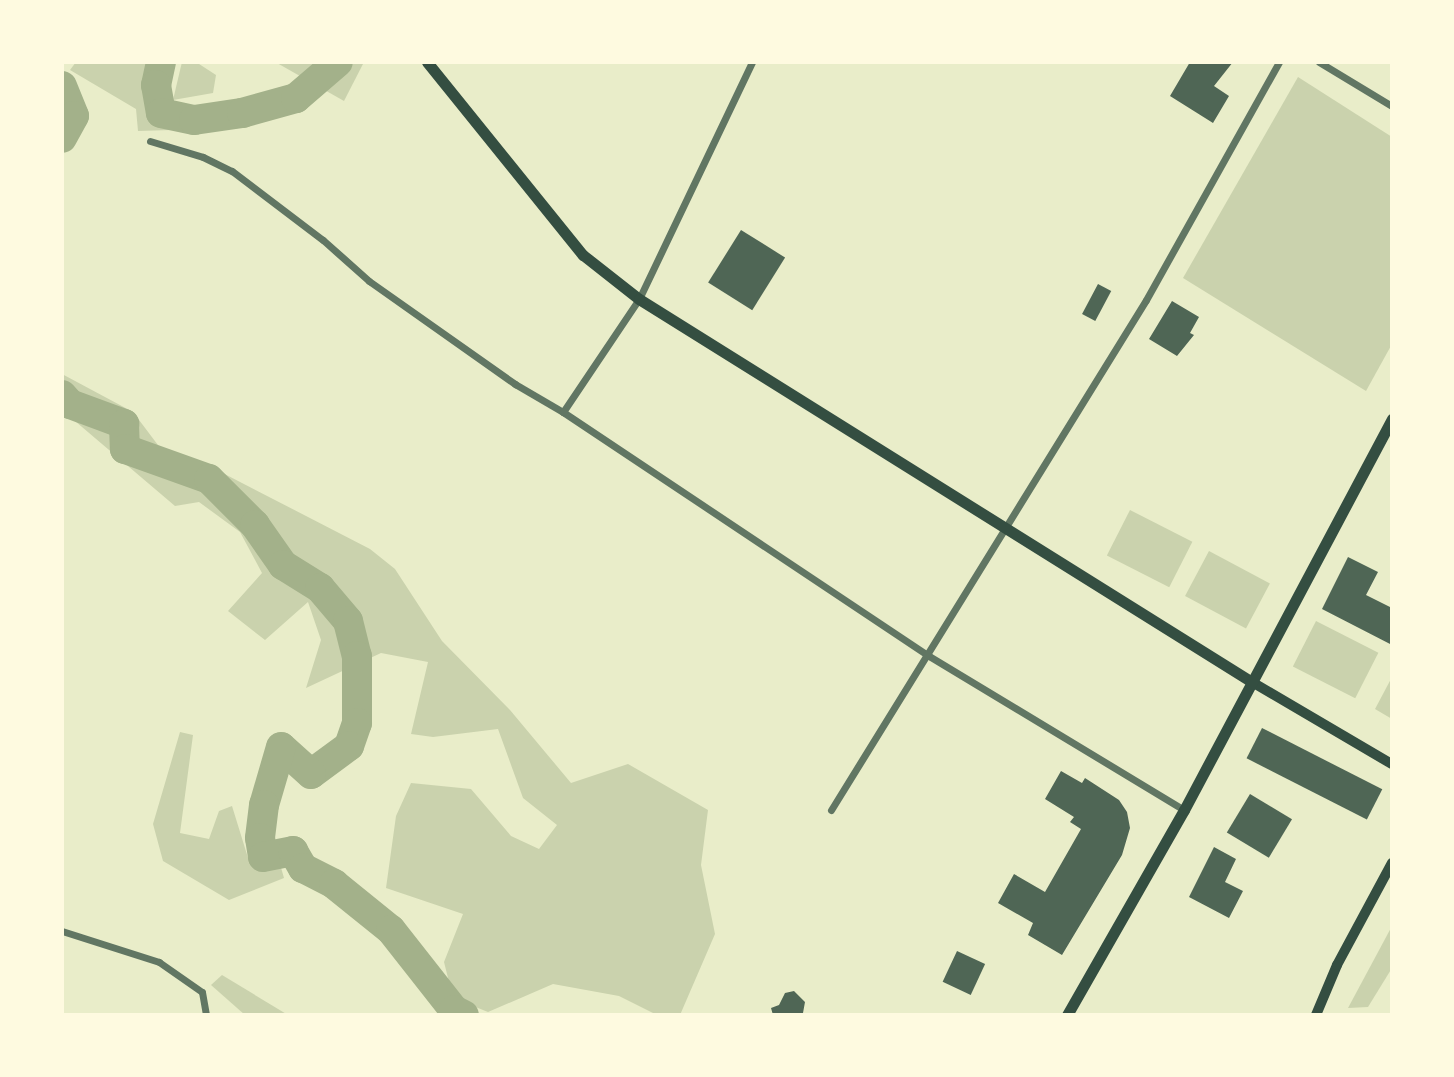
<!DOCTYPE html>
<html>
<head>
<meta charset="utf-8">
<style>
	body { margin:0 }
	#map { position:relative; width:1454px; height:1077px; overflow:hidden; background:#e9edc9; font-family:"PT Sans",sans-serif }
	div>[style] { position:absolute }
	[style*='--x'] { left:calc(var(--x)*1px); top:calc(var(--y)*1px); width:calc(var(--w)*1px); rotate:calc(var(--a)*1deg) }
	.green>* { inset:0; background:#cad2ad; transform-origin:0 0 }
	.river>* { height:30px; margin:-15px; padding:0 15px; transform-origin:15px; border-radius:15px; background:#a3b18a }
	.building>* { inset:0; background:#4f6655; transform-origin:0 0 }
	.minor>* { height:7px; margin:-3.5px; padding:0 3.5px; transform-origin:3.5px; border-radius:3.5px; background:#617663 }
	.secondary>* { height:10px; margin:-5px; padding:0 5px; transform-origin:5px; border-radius:5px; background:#344e41 }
	.primary>* { height:11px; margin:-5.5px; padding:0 5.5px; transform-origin:5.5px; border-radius:5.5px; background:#344e41 }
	span { translate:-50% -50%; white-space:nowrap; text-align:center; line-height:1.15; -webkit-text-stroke:8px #fefae0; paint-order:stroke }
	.frame { position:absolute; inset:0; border:64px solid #fefae0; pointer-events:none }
</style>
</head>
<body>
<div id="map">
	<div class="green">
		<div style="clip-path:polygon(76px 62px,147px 62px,151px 113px,171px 130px,138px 131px,136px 109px,70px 70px)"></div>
		<div style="clip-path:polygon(182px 62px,196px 62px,216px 75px,213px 93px,173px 100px)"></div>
		<div style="clip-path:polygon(280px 62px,364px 62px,344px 101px,277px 63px)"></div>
		<div style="clip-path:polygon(1298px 77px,1392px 137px,1392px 344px,1366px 391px,1183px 278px)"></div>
		<div style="clip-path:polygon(62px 374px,133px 412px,170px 461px,213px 468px,370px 549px,395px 569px,442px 641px,510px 710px,571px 783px,628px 764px,708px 810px,701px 865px,715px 934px,680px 1015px,657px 1015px,619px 996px,553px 984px,488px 1012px,453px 998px,444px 962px,463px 914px,386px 888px,396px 816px,411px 783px,471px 789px,511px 836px,539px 849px,557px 825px,523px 798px,498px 729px,433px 737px,411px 734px,428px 662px,381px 653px,306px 688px,321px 640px,308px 602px,265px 640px,228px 611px,262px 573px,240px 532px,199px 502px,175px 506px,62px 410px)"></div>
		<div style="left:1130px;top:510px;width:70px;height:51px;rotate:27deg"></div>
		<div style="left:1209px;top:551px;width:69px;height:51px;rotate:28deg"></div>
		<div style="left:1316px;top:621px;width:70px;height:51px;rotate:27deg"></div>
		<div style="clip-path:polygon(1392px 677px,1392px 719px,1375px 709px)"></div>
		<div style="clip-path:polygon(180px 732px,193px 735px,180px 833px,209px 839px,219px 811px,232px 806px,249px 861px,280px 864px,284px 878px,229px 900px,163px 861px,153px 824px)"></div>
		<div style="clip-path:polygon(1392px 926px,1392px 968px,1368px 1007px,1348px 1008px)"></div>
		<div style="clip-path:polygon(222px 975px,288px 1015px,245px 1015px,211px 985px)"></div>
	</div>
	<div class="river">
		<div style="--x:161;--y:62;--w:24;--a:102"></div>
		<div style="--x:156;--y:85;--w:28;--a:80"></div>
		<div style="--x:161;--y:113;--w:34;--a:12"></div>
		<div style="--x:194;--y:120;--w:49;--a:-8.3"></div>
		<div style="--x:242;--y:113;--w:56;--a:-15.5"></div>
		<div style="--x:296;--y:98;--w:55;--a:-40.6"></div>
		<div style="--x:62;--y:86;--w:32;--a:68"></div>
		<div style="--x:74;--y:116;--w:25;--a:119"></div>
		<div style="--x:62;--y:395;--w:12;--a:48"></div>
		<div style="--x:70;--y:404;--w:58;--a:20.3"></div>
		<div style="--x:124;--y:424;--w:25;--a:88"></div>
		<div style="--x:125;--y:449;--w:89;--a:19.7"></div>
		<div style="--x:209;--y:479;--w:65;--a:45"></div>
		<div style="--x:255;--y:525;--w:49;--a:55"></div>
		<div style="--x:283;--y:565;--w:44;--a:31.9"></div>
		<div style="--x:320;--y:588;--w:43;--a:49.7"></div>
		<div style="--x:348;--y:621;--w:36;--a:76"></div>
		<div style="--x:357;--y:656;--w:67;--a:90"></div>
		<div style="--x:357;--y:723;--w:24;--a:109"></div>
		<div style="--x:349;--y:746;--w:47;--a:143.6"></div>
		<div style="--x:311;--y:774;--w:40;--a:-138"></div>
		<div style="--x:281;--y:747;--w:60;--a:106.3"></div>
		<div style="--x:264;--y:805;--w:33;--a:97"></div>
		<div style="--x:260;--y:838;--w:19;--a:81"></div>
		<div style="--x:263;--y:857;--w:31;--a:-11"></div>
		<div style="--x:293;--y:851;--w:20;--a:60"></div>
		<div style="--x:303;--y:868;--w:35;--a:27"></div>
		<div style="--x:334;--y:884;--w:73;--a:38.9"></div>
		<div style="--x:391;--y:930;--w:102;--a:51.8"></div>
		<div style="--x:454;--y:1010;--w:11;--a:27"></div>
	</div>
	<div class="building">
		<div style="clip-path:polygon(1190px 62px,1233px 62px,1214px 86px,1229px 96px,1213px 123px,1170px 96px)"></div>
		<div style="left:741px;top:230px;width:52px;height:62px;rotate:32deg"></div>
		<div style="left:1098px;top:284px;width:15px;height:34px;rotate:28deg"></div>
		<div style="clip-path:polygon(1172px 301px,1199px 317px,1190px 333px,1194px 335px,1177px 356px,1149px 339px)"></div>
		<div style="clip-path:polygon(1348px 557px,1378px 572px,1366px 595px,1392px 608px,1392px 645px,1322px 609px)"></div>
		<div style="left:1262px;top:728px;width:135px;height:34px;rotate:27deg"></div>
		<div style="clip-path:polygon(1061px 771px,1082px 783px,1085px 778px,1119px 800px,1127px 812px,1130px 828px,1122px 855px,1062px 955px,1028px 935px,1033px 923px,998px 903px,1014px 874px,1045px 892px,1081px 829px,1070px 822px,1074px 817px,1045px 799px)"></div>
		<div style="left:1250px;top:794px;width:49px;height:45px;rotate:31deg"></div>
		<div style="clip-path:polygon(1214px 847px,1236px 859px,1225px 882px,1243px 891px,1229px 918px,1189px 897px)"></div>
		<div style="left:957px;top:951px;width:31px;height:34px;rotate:25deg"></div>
		<div style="clip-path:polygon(794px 991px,805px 1002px,803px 1013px,773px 1015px,771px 1008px,779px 1005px,785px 993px)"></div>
	</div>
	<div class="minor">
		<div style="--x:1319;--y:62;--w:85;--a:31.1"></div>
		<div style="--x:150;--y:141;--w:55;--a:16.8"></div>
		<div style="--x:203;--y:157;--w:32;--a:26"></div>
		<div style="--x:232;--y:171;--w:114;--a:37.2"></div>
		<div style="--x:323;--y:240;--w:62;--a:41.7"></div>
		<div style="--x:369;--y:281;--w:179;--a:35.2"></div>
		<div style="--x:515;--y:384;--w:56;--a:30.3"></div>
		<div style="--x:563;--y:412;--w:440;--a:33.7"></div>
		<div style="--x:929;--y:656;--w:298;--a:31.1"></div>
		<div style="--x:563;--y:412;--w:136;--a:-56.1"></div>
		<div style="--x:639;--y:299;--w:263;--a:-64.5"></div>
		<div style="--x:831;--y:810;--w:599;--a:-58.3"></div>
		<div style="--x:1146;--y:300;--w:273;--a:-60.8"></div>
		<div style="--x:62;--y:931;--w:102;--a:17.7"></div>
		<div style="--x:159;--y:962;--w:52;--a:34.9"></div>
		<div style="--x:202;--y:992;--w:23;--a:80"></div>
	</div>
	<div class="secondary">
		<div style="--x:1252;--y:682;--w:162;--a:30.4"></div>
		<div style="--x:1316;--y:1015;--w:54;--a:-67.2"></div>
		<div style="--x:1337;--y:965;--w:116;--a:-61.7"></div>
	</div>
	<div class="primary">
		<div style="--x:427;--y:62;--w:248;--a:51.1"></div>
		<div style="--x:583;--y:255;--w:71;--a:38.2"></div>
		<div style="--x:639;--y:299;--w:723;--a:32"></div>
		<div style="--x:1067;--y:1015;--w:236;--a:-60.3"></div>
		<div style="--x:1184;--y:810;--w:443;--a:-62"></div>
	</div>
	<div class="frame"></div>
</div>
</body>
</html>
